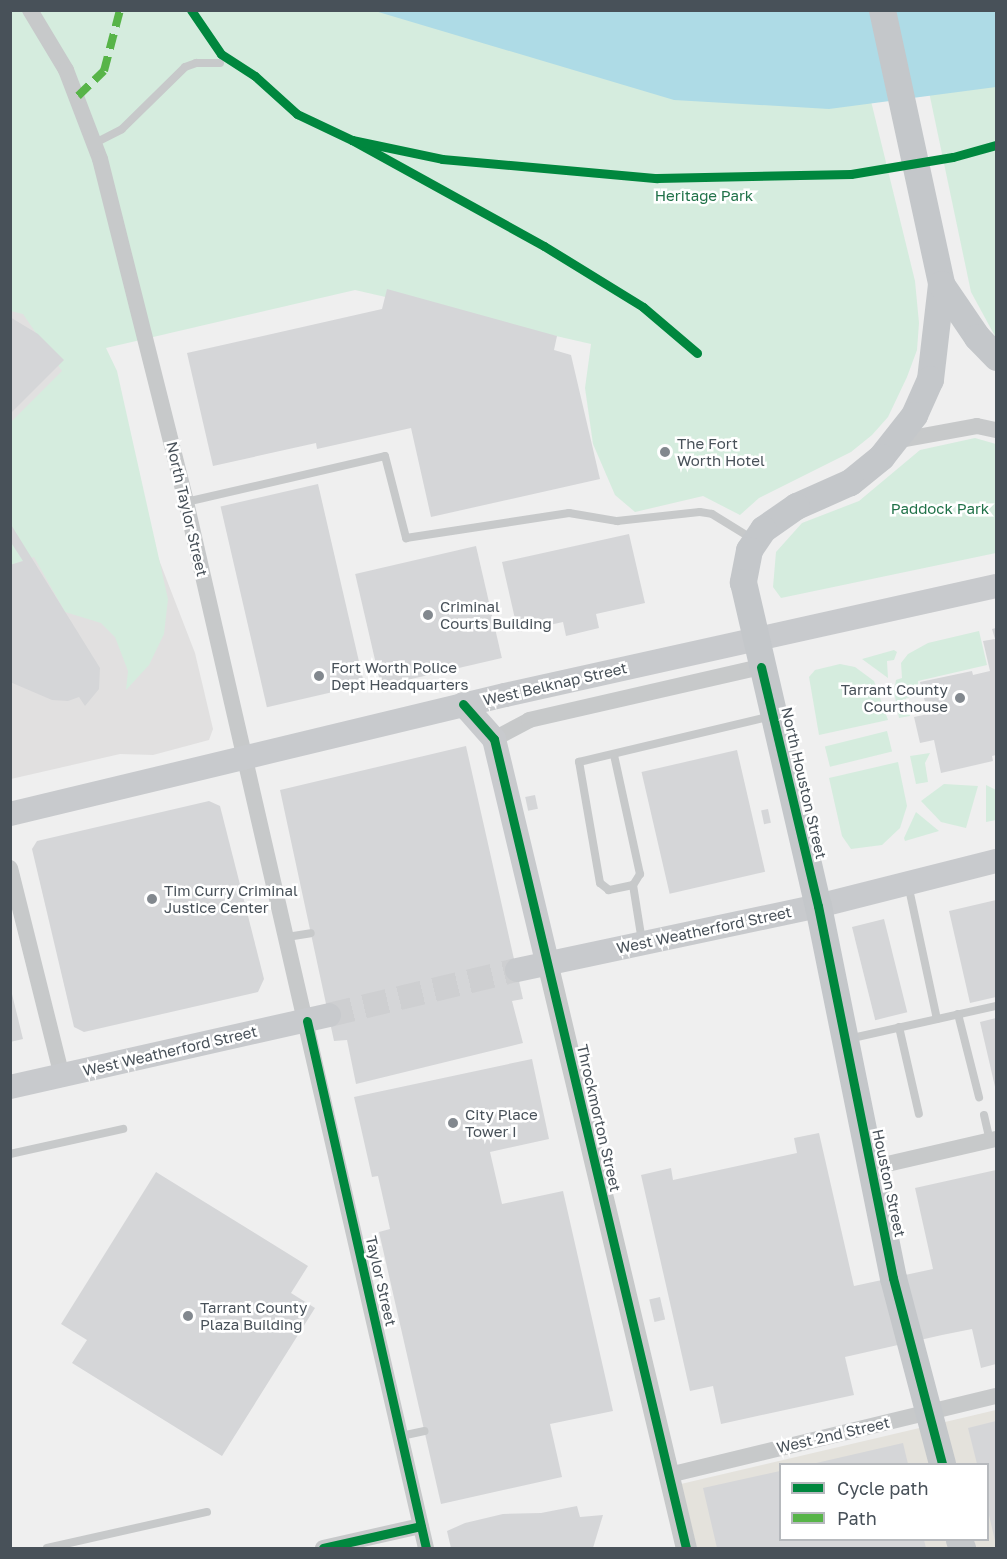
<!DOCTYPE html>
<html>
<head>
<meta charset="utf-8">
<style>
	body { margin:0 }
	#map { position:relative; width:1007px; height:1559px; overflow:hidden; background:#efefef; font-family:"Golos Text",sans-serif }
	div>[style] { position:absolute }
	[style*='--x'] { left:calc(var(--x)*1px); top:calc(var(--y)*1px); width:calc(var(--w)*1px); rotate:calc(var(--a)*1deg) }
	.commercial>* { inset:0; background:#e4e2dc }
	.education>* { inset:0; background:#e1e0e0 }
	.green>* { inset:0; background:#d5ecde; transform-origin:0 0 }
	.water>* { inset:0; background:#aedbe6 }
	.building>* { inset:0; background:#d5d6d8; transform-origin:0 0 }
	.secondary-tunnel>* { height:24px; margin-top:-12px; transform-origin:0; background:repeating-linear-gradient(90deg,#cecfd1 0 24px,transparent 0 36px) }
	.service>* { height:8px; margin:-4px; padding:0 4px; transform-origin:4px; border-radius:4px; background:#c7c9ca }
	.minor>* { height:16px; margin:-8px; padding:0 8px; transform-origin:8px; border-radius:8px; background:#c7c9ca }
	.tertiary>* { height:21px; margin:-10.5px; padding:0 10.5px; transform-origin:10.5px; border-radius:10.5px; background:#c7c9ca }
	.secondary>* { height:24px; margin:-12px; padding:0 12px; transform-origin:12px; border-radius:12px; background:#c8cacd }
	.primary>* { height:27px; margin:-13.5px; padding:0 13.5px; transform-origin:13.5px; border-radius:13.5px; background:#c4c7ca }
	.quiet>* { height:8px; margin-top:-4px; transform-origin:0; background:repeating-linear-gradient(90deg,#57b448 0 15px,transparent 0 23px) }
	.cycleway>* { height:9px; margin:-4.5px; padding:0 4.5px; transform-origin:4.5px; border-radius:4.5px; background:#00873e }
	.dots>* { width:16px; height:16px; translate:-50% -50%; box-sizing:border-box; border:3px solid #fff; border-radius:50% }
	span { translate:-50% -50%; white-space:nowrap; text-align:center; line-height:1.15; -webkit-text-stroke:5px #fff; paint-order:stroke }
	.park-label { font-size:15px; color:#217249 }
	.poi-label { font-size:15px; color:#485159 }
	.left { translate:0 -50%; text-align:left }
	.right { translate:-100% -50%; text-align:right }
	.street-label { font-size:15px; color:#485159 }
	.frame { position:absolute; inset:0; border:12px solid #485159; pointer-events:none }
	.legend { position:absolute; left:779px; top:1463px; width:210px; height:78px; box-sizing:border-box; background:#fff; border:2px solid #b6b9bd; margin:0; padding:8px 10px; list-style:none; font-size:18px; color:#485159 }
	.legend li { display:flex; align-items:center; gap:12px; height:30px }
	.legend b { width:30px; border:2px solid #b6b9bd }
</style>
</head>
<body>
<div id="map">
	<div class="commercial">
		<div style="clip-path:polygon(evenodd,996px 1410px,996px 1548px,697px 1548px,681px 1484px,996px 1410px,780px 1464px,988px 1464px,988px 1540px,780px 1540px,780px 1464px)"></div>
	</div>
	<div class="education">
		<div style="clip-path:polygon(10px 174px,195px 653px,213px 729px,209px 740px,153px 755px,120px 754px,11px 779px)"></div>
	</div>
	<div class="green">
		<div style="clip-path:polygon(11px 11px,849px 11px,915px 281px,919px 323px,917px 350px,907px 377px,888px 417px,872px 435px,851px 452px,759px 498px,740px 515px,703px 496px,635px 512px,615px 495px,593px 444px,585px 388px,591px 344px,355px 290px,106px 348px,117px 371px,168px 599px,164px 634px,149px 665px,126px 690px,128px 671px,115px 637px,101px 623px,65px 612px,34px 557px,11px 565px,11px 422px,62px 371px,23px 314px,11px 311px)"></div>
		<div style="clip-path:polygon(912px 11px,996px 11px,996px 338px,971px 292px)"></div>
		<div style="clip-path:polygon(975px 438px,996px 444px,996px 553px,781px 598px,773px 587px,776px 552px,802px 523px,859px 501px,920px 450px)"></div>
		<div style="clip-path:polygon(979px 631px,987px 665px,918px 681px,918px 687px,910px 689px,911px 697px,906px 698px,910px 716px,899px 718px,894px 691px,896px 680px,902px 678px,901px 663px,908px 654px,928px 643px)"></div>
		<div style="clip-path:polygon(894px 650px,897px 652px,894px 660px,887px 661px,888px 678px,862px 659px)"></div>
		<div style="clip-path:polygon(840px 664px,855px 667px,874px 681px,888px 720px,819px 735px,809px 677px,815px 670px)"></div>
		<div style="left:887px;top:731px;width:21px;height:64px;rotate:76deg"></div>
		<div style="clip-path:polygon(930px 753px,925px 763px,928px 782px,916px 784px,910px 756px)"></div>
		<div style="clip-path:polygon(898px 762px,907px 806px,900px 828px,882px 845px,851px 849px,842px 836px,829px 778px)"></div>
		<div style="clip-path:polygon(944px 784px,978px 786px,966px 828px,941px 822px,921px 801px)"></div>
		<div style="clip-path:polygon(986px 785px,996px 790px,996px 820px,986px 822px)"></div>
		<div style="clip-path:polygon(916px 812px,939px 831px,905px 841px,904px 838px)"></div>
	</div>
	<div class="water">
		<div style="clip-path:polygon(375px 11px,996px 11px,996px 87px,829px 109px,674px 100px)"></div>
	</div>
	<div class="building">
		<div style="clip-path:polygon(387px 289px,557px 336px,554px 350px,571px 355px,600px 479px,431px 517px,411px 428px,317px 449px,316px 443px,213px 466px,187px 353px,382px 309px)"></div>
		<div style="clip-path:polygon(10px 317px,38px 334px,64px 360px,10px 414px)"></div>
		<div style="left:318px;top:484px;width:206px;height:100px;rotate:77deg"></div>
		<div style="clip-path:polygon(10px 523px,100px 668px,99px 689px,85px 706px,79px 697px,68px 701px,52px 700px,10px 682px,10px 565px,23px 561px,10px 541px)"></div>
		<div style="clip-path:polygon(629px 534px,645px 603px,596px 614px,599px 628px,566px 636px,563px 622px,518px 632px,502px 562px)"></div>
		<div style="left:476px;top:546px;width:115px;height:124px;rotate:77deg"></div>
		<div style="clip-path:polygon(996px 628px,996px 755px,992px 756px,993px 761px,941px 773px,934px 740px,920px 743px,914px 717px,928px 714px,920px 682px,972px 671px,973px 675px,990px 671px,983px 641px,995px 639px,992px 629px)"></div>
		<div style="clip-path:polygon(466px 746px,523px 999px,512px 1001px,523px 1043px,356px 1084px,347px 1040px,334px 1041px,280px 790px)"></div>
		<div style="left:737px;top:750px;width:125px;height:98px;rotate:77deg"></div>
		<div style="left:535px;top:795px;width:14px;height:10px;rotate:78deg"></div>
		<div style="clip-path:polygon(209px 801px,220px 806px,264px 979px,258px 992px,84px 1032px,74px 1027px,32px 849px,37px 841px)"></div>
		<div style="left:768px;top:809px;width:14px;height:7px;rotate:78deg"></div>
		<div style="clip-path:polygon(996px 900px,996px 997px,970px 1003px,949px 911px)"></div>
		<div style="left:884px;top:919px;width:96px;height:33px;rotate:76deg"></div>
		<div style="clip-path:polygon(11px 990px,23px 1039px,10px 1042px,10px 991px)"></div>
		<div style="clip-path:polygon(996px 1018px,996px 1091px,980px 1022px)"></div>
		<div style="clip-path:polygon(532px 1059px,549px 1139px,490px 1152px,502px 1204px,563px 1191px,613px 1411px,550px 1424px,562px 1477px,441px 1504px,379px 1232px,390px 1229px,378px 1176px,372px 1177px,354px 1097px)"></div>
		<div style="clip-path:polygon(819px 1133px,854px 1286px,933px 1269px,915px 1188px,996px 1170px,996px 1364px,981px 1368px,972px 1329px,942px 1335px,845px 1357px,854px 1395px,721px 1424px,713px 1386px,690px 1391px,641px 1175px,671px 1168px,673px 1180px,797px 1153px,794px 1138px)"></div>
		<div style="clip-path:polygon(156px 1172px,308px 1266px,291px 1293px,315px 1308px,222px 1456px,72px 1363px,87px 1340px,61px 1324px)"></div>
		<div style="left:660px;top:1297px;width:23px;height:11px;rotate:77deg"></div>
		<div style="clip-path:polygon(996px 1421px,996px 1545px,988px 1511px,988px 1464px,977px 1464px,968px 1428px)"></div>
		<div style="clip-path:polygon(903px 1443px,908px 1464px,812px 1464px)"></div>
		<div style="clip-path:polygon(780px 1471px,780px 1540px,924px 1540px,926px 1548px,717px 1548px,703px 1488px)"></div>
		<div style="clip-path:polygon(577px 1506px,580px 1517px,603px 1515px,593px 1548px,451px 1548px,447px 1531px,465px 1523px,503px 1514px,541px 1513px)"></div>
	</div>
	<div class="secondary-tunnel">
		<div style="--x:329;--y:1015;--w:193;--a:-13.5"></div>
	</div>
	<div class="service">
		<div style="--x:95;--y:143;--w:30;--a:-27"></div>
		<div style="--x:122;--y:129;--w:88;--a:-44.5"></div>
		<div style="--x:185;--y:67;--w:12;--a:-20"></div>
		<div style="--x:196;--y:63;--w:24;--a:0"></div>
		<div style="--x:186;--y:502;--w:204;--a:-13"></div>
		<div style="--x:385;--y:456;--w:85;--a:75.6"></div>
		<div style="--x:406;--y:538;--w:165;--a:-8.7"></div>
		<div style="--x:569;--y:513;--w:49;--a:9.5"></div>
		<div style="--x:617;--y:521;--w:83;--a:-6.2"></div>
		<div style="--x:700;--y:512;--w:12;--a:9"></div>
		<div style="--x:712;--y:514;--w:46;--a:31.6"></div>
		<div style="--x:614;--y:755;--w:122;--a:77.7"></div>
		<div style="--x:640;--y:874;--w:13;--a:122"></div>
		<div style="--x:633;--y:885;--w:25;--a:168"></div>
		<div style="--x:609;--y:890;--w:11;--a:-142"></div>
		<div style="--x:600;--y:883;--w:123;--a:-99.8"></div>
		<div style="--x:579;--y:762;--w:198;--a:-13.4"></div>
		<div style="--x:908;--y:884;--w:138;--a:77.9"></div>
		<div style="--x:633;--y:885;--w:57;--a:80.9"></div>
		<div style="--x:287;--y:937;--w:24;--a:-9"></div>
		<div style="--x:958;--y:1014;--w:86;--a:75.8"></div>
		<div style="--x:899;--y:1027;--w:89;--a:77.1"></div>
		<div style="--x:848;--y:1039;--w:152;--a:-12.6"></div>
		<div style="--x:984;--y:1115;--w:27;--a:77"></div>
		<div style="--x:10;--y:1154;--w:116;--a:-12.5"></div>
		<div style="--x:401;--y:1436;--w:24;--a:-12"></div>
		<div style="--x:47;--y:1548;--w:164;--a:-12.7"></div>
	</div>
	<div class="minor">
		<div style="--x:30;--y:10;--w:70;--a:59"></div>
		<div style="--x:66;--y:70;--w:95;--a:69.1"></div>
		<div style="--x:100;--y:159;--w:354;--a:75.9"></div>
		<div style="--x:186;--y:502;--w:1073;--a:77.08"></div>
		<div style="--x:895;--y:441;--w:83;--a:-10.4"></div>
		<div style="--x:977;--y:426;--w:19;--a:12"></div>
		<div style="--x:494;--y:739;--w:40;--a:-28"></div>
		<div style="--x:529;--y:720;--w:238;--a:-12.9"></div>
		<div style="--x:10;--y:868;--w:214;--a:76"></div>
		<div style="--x:870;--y:1168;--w:129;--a:-13"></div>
		<div style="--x:669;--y:1475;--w:336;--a:-13.6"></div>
		<div style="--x:323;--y:1548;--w:100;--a:-12.7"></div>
	</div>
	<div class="tertiary">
		<div style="--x:547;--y:962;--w:602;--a:76.66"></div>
	</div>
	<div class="secondary">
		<div style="--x:463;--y:704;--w:47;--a:48.5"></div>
		<div style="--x:494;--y:739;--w:229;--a:76.6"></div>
		<div style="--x:10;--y:814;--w:509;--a:-13.52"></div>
		<div style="--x:505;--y:695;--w:503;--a:-12.52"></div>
		<div style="--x:517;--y:970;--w:308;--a:-12"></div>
		<div style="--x:818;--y:906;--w:184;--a:-14.2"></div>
		<div style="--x:10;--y:1087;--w:327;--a:-12.7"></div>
	</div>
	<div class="primary">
		<div style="--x:882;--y:10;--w:280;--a:77.8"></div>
		<div style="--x:941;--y:284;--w:96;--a:96.6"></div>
		<div style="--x:930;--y:379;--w:39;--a:114"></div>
		<div style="--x:914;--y:415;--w:53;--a:128.2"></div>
		<div style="--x:881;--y:457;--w:40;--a:141"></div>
		<div style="--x:850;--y:482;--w:59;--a:156"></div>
		<div style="--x:796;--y:506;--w:40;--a:145.1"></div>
		<div style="--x:763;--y:529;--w:25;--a:124"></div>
		<div style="--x:749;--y:550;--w:33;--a:101"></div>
		<div style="--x:743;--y:582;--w:333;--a:77"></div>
		<div style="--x:818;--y:906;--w:379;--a:78.6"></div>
		<div style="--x:893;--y:1278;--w:192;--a:75.2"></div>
		<div style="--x:941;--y:284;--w:64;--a:55.8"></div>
		<div style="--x:977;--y:337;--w:28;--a:46"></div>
		<div style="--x:959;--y:1540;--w:9;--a:69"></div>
	</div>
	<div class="quiet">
		<div style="--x:78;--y:96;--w:36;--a:-44"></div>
		<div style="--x:104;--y:71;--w:63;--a:-75.3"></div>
	</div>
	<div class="cycleway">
		<div style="--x:191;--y:10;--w:53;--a:55.7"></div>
		<div style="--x:221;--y:54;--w:40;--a:32.9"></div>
		<div style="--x:255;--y:76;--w:57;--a:42.1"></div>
		<div style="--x:297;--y:114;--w:61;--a:25.3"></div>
		<div style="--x:352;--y:140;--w:219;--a:28.9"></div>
		<div style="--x:544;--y:246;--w:116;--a:31.6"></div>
		<div style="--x:643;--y:307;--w:71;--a:40.4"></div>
		<div style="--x:352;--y:140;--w:92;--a:11.9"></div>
		<div style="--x:442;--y:159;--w:216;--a:5.1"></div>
		<div style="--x:657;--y:178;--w:194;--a:-1.2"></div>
		<div style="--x:851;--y:174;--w:103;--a:-9.5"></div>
		<div style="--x:953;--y:157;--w:45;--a:-15.6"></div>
		<div style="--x:761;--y:667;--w:246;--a:76.6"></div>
		<div style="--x:818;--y:906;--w:379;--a:78.6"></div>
		<div style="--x:893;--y:1278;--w:192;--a:75.2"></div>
		<div style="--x:463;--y:704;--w:47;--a:48.5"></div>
		<div style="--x:494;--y:739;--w:831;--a:76.65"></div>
		<div style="--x:307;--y:1021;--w:540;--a:77.28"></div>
		<div style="--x:323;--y:1548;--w:100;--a:-12.7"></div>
	</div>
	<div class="dots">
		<div style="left:665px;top:452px;background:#82888e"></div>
		<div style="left:428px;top:615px;background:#82888e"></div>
		<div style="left:319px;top:676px;background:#82888e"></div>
		<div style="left:960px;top:698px;background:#82888e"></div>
		<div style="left:152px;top:899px;background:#82888e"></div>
		<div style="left:453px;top:1123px;background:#82888e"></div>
		<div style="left:188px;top:1316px;background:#82888e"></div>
	</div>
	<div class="park-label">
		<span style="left:704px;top:196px">Heritage Park</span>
		<span style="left:940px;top:509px">Paddock Park</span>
	</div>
	<div class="poi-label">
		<span class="left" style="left:677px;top:452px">The Fort<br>Worth Hotel</span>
		<span class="left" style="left:440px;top:615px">Criminal<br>Courts Building</span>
		<span class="left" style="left:331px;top:676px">Fort Worth Police<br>Dept Headquarters</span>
		<span class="right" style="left:948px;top:698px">Tarrant County<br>Courthouse</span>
		<span class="left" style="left:164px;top:899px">Tim Curry Criminal<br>Justice Center</span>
		<span class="left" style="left:465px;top:1123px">City Place<br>Tower I</span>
		<span class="left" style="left:200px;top:1316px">Tarrant County<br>Plaza Building</span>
	</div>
	<div class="street-label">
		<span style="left:187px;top:509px;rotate:77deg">North Taylor Street</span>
		<span style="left:555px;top:684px;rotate:-13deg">West Belknap Street</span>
		<span style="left:804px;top:783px;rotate:77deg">North Houston Street</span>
		<span style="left:704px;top:930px;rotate:-12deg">West Weatherford Street</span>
		<span style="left:170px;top:1051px;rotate:-13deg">West Weatherford Street</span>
		<span style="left:599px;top:1118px;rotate:77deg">Throckmorton Street</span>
		<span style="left:889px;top:1183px;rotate:78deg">Houston Street</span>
		<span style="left:381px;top:1281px;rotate:77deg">Taylor Street</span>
		<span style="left:833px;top:1435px;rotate:-13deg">West 2nd Street</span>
	</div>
	<div class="frame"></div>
	<ul class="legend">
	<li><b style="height:8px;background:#00873e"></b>Cycle path</li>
	<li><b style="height:8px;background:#57b448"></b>Path</li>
	</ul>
</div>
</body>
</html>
